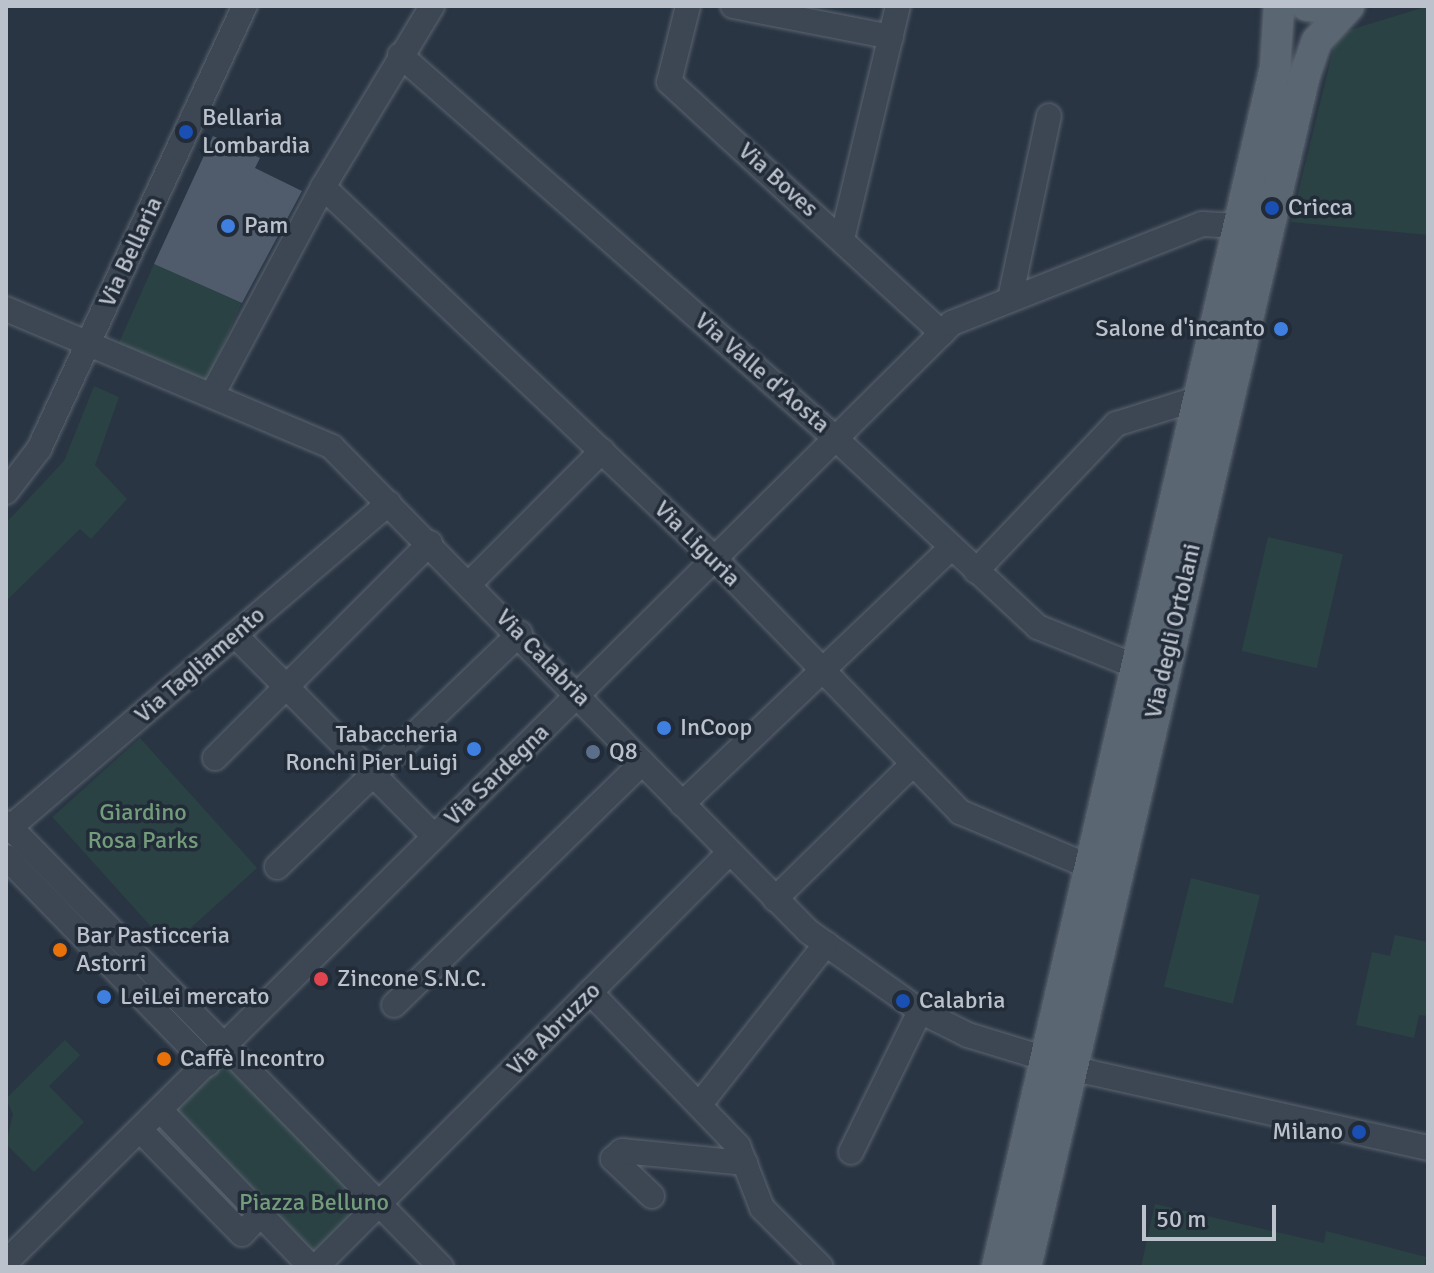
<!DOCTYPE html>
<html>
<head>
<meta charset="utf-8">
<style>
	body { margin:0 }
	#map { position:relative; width:1434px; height:1273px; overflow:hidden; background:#293543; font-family:Signika,sans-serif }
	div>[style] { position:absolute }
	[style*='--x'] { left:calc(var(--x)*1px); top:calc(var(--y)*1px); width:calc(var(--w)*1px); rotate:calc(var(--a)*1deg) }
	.green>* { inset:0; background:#2b4244; transform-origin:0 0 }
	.building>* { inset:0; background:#505c6c }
	.roads { filter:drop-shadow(0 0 2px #5c6470) drop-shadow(0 0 2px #5c6470) }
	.minor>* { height:24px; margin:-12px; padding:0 12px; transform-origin:12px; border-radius:12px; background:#3d4753 }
	.major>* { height:30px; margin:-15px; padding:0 15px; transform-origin:15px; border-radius:15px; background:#5b6673 }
	.dots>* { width:22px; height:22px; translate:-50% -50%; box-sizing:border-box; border:4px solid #222b38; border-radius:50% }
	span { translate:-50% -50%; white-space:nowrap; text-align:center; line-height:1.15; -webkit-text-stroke:7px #222b38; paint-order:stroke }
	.poi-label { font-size:24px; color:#bbc2cc }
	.left { translate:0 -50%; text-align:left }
	.right { translate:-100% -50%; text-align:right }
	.street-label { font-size:24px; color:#bbc2cc }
	.park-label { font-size:24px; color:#739c7b }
	.frame { position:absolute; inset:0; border:8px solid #bbc2cc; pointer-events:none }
	.scale { position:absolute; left:1142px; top:1205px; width:134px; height:36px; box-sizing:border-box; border:4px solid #bbc2cc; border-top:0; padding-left:10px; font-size:24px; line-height:28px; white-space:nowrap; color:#bbc2cc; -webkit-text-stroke:6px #222b38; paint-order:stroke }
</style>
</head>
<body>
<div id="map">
	<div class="green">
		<div style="clip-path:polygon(1428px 6px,1428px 235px,1291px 222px,1337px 34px)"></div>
		<div style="left:154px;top:264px;width:96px;height:88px;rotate:24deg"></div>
		<div style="clip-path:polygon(94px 386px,119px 397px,95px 465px,127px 499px,91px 539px,80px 529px,6px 601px,6px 523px,64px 461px)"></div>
		<div style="left:1268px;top:537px;width:77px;height:117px;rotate:13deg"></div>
		<div style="left:140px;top:738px;width:175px;height:118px;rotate:48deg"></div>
		<div style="left:1191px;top:878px;width:71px;height:112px;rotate:14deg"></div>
		<div style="clip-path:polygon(1395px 935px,1428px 942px,1428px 1016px,1419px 1015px,1414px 1038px,1356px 1025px,1372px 952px,1390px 956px)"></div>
		<div style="clip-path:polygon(65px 1040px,80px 1055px,49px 1086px,84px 1122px,34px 1172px,6px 1144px,13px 1114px,6px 1099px)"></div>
		<div style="left:226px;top:1045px;width:223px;height:93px;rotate:46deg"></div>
		<div style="clip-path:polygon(1155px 1204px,1324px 1243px,1326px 1231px,1426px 1257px,1424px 1267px,1141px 1267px)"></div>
	</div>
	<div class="building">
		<div style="clip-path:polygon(213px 136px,260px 158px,255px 168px,302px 191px,242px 303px,154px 264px)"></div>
	</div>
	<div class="roads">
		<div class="minor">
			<div style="--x:688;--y:6;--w:78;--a:104"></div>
			<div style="--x:669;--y:82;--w:371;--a:42.6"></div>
			<div style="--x:733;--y:6;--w:161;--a:11.1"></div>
			<div style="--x:400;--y:55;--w:580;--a:41.36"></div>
			<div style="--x:835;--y:438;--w:277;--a:43"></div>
			<div style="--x:1038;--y:627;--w:107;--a:22"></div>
			<div style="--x:323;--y:187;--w:539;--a:43.5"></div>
			<div style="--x:714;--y:558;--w:354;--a:45.9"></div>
			<div style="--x:960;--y:812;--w:141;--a:22.9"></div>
			<div style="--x:842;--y:239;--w:240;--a:-76.5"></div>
			<div style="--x:1010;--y:299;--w:187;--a:-78"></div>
			<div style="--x:6;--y:309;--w:354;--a:22.9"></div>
			<div style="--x:332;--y:447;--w:680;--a:45.48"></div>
			<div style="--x:809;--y:932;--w:136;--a:35.4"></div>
			<div style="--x:920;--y:1011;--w:54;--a:26.6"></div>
			<div style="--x:968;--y:1035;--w:126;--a:17.1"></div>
			<div style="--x:1088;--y:1072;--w:348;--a:12.6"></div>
			<div style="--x:212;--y:395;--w:236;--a:-61.9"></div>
			<div style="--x:323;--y:187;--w:211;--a:-58.9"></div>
			<div style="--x:6;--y:492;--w:54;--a:-52.5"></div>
			<div style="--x:39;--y:449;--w:489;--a:-65.1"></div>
			<div style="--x:976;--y:571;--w:203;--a:-46.4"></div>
			<div style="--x:1116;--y:424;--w:87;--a:-17.4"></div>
			<div style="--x:470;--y:583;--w:187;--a:-45"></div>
			<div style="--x:235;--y:635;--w:283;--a:45.3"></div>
			<div style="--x:215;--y:758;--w:304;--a:-45"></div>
			<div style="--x:682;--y:804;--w:371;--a:-43.6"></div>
			<div style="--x:6;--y:823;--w:622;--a:45.59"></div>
			<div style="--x:6;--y:831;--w:504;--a:-40.58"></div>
			<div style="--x:6;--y:857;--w:289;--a:45.8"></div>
			<div style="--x:277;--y:867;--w:337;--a:-43.9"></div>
			<div style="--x:775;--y:899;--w:190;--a:-44.4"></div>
			<div style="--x:590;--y:992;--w:214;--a:46.1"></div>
			<div style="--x:738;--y:1146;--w:66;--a:68.8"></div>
			<div style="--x:762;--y:1208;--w:83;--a:45"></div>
			<div style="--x:394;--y:1005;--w:347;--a:-44.3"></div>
			<div style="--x:700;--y:1104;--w:204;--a:-51.8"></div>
			<div style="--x:161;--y:1111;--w:216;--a:46.1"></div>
			<div style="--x:141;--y:1131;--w:144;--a:45.6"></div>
			<div style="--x:242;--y:1234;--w:26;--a:-47"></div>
			<div style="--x:851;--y:1152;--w:157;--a:-63.9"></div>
			<div style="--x:652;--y:1196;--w:54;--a:-136.5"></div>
			<div style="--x:613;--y:1159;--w:12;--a:-42"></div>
			<div style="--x:622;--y:1151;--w:124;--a:5.6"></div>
			<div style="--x:6;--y:1262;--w:1333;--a:-44.79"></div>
			<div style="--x:952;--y:323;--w:269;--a:-21.6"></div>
			<div style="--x:1202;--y:224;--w:37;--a:3"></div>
			<div style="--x:316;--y:1267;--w:583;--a:-45.07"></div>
		</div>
		<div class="major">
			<div style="--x:1307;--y:6;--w:42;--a:0"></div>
			<div style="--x:997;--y:1267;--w:1231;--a:-76.95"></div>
			<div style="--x:1275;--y:68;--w:62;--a:-86.3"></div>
			<div style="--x:1026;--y:1267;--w:1224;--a:-76.83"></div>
			<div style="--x:1305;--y:75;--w:36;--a:-71"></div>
			<div style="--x:1317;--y:41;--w:46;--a:-47.6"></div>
		</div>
	</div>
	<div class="dots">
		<div style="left:186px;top:132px;background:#1a4fb4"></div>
		<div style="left:1272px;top:208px;background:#1a4fb4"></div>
		<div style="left:228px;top:226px;background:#3f7fe0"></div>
		<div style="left:1281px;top:329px;background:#3f7fe0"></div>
		<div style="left:664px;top:728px;background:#3f7fe0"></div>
		<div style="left:474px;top:749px;background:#3f7fe0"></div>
		<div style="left:593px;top:752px;background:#5c6f8a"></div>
		<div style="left:60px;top:950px;background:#e8710a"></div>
		<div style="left:321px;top:979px;background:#e0444e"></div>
		<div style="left:104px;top:997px;background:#3f7fe0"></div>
		<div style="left:903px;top:1001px;background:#1a4fb4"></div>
		<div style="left:164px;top:1059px;background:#e8710a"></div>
		<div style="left:1359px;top:1132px;background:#1a4fb4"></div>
	</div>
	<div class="poi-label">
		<span class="left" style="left:202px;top:132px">Bellaria<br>Lombardia</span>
		<span class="left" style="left:1288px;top:208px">Cricca</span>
		<span class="left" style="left:244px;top:226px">Pam</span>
		<span class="right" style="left:1265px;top:329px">Salone d'incanto</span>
		<span class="left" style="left:680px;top:728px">InCoop</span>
		<span class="right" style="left:458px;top:749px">Tabaccheria<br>Ronchi Pier Luigi</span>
		<span class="left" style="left:609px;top:752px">Q8</span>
		<span class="left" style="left:76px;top:950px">Bar Pasticceria<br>Astorri</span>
		<span class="left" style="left:337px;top:979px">Zincone S.N.C.</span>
		<span class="left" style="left:120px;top:997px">LeiLei mercato</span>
		<span class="left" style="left:919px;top:1001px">Calabria</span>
		<span class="left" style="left:180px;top:1059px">Caffè Incontro</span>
		<span class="right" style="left:1343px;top:1132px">Milano</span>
	</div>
	<div class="street-label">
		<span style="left:778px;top:180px;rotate:42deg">Via Boves</span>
		<span style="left:131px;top:252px;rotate:-65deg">Via Bellaria</span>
		<span style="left:762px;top:373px;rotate:41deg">Via Valle d'Aosta</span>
		<span style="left:697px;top:544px;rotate:45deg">Via Liguria</span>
		<span style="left:1173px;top:631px;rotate:-77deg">Via degli Ortolani</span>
		<span style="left:543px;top:658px;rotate:46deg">Via Calabria</span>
		<span style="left:200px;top:665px;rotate:-41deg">Via Tagliamento</span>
		<span style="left:497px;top:775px;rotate:-44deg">Via Sardegna</span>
		<span style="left:554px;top:1029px;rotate:-45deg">Via Abruzzo</span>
	</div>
	<div class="park-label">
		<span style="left:143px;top:827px">Giardino<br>Rosa Parks</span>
		<span style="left:314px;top:1203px">Piazza Belluno</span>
	</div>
	<div class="frame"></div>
	<div class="scale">50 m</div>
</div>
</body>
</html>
